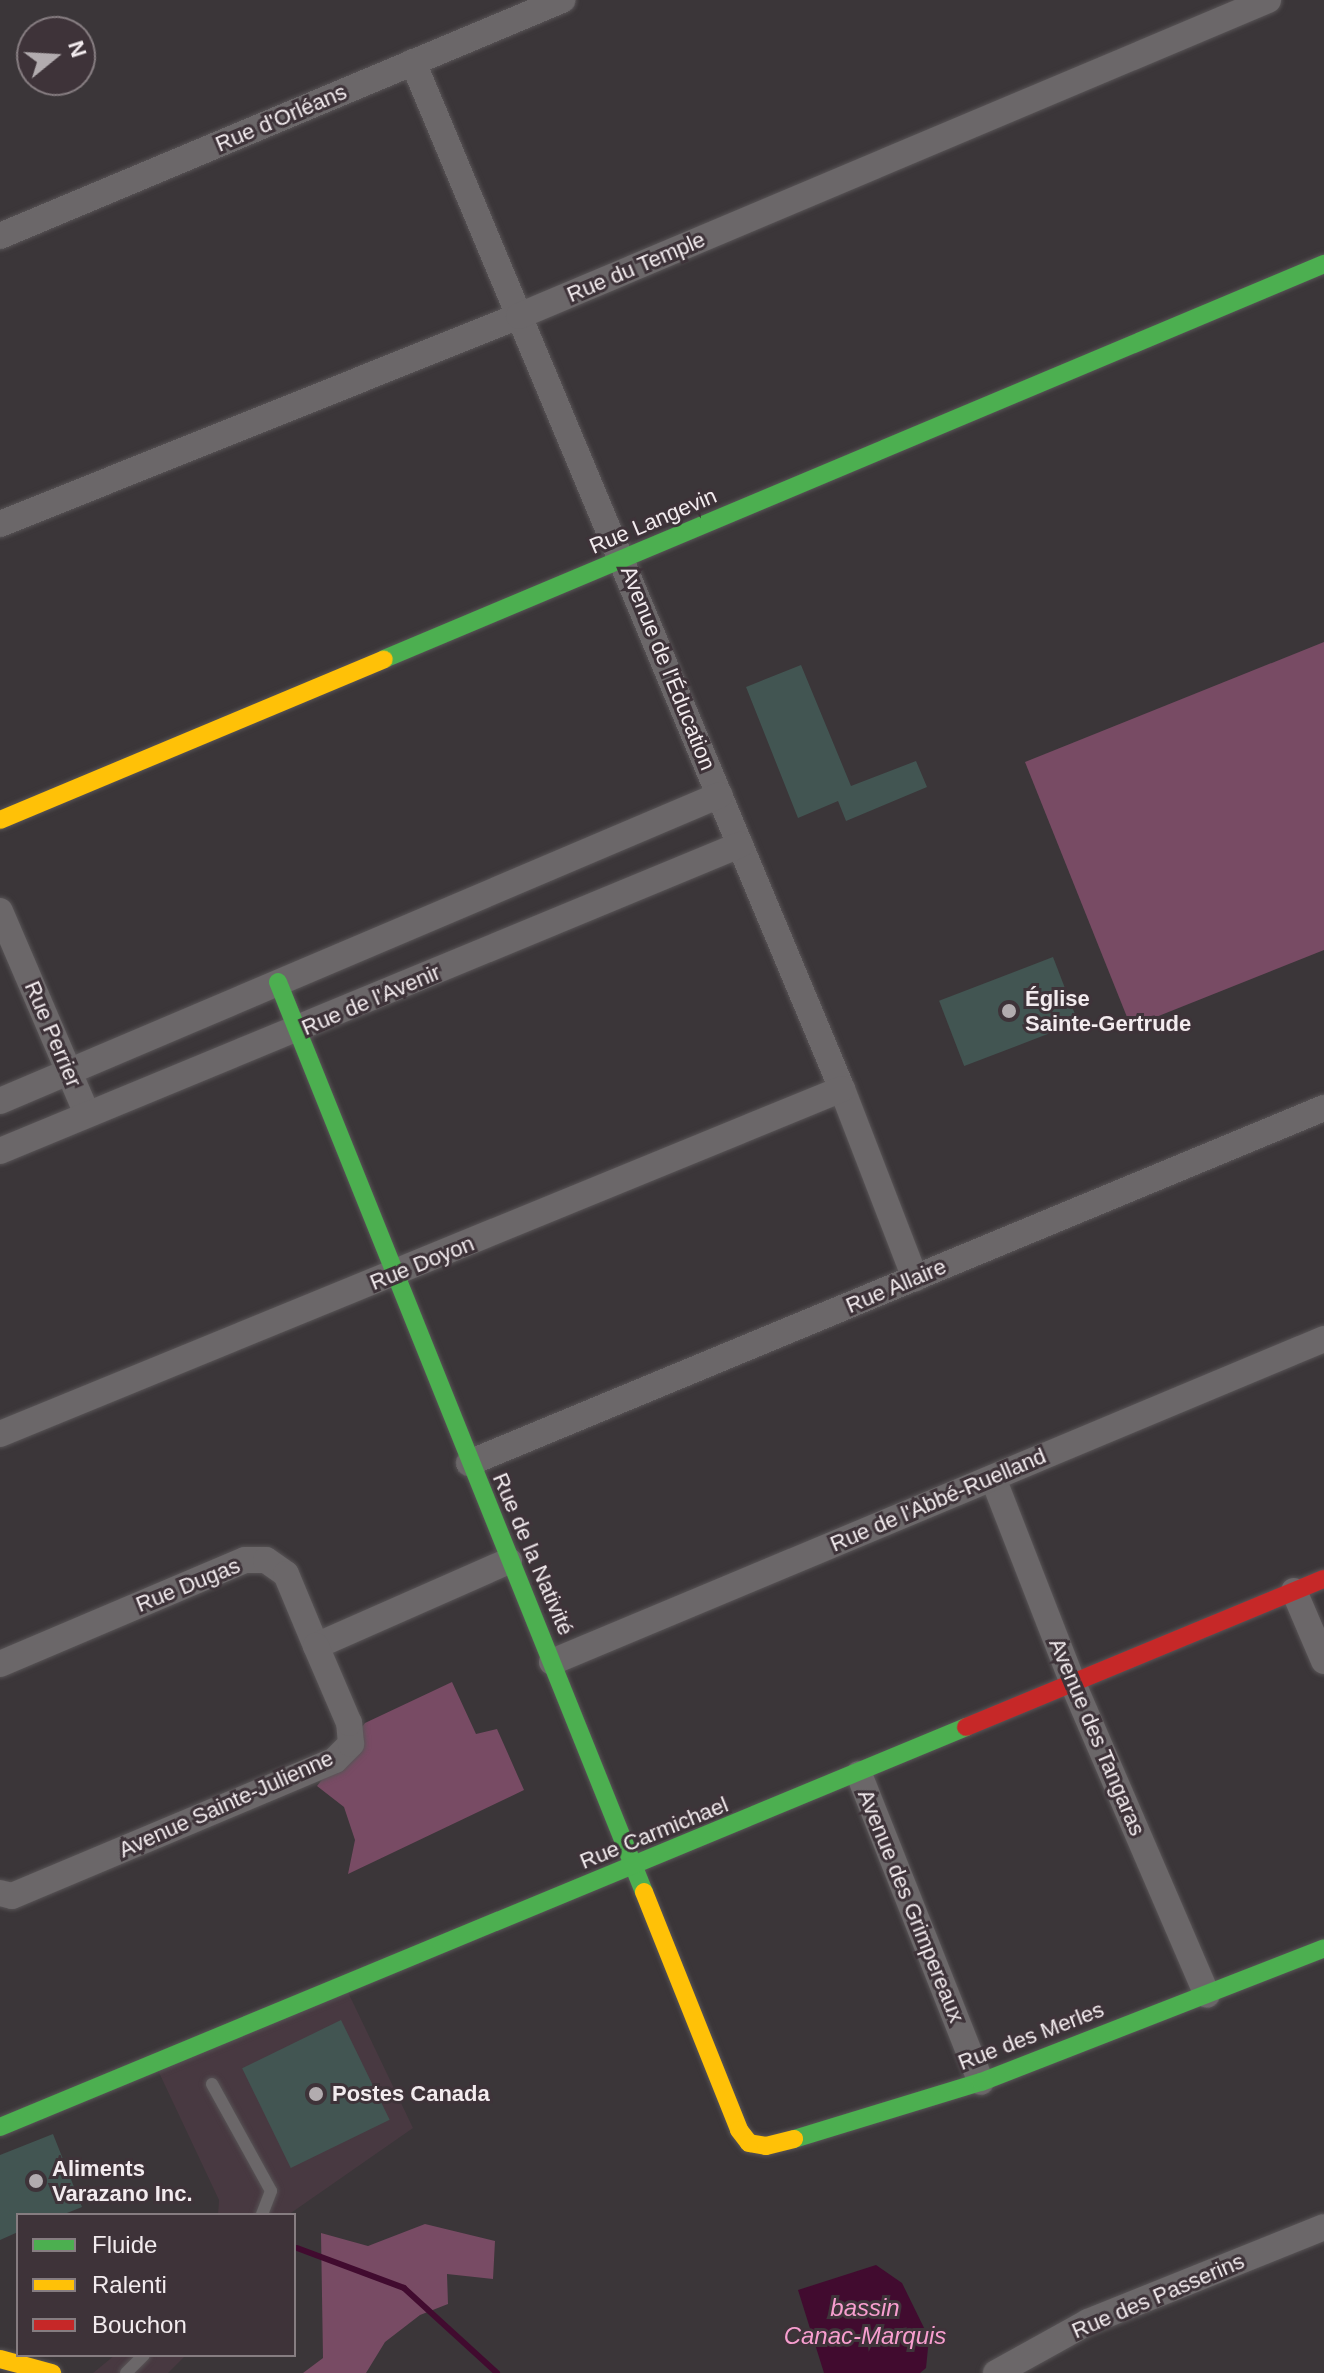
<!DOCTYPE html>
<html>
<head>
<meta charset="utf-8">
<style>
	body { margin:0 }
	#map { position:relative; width:1324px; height:2373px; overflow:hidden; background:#3b3639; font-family:Arial,sans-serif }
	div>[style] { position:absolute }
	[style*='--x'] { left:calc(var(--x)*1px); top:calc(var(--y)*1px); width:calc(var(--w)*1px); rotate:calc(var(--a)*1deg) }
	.built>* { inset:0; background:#483941 }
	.green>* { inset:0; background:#784b64 }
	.water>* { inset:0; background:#410b2f }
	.stream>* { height:6px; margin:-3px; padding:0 3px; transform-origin:3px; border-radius:3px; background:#410b2f }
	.building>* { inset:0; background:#425552; transform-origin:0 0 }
	.roads { filter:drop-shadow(0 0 2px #585456) drop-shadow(0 0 2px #585456) }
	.lane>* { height:12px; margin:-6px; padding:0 6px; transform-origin:6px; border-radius:6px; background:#6b6769 }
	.street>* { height:26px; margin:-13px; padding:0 13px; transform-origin:13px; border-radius:13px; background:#6b6769 }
	.fast>* { height:18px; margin:-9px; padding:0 9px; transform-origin:9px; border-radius:9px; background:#4caf50 }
	.slow>* { height:18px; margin:-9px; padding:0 9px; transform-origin:9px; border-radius:9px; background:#ffc107 }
	.jam>* { height:18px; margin:-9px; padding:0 9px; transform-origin:9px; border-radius:9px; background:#c62828 }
	.dots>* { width:22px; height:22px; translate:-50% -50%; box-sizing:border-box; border:4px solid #3e3339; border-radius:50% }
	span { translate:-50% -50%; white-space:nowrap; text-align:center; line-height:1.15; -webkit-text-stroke:6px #3e3339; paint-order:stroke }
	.street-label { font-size:22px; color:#f2ebee }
	.poi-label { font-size:22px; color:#f2ebee; font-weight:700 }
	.left { translate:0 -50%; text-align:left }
	.water-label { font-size:24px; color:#f79ecf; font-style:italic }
	.legend { position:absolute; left:16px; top:2213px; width:280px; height:144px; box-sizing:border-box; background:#3e3339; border:2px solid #867d81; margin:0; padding:10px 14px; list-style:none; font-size:24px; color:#f2ebee }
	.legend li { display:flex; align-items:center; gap:16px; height:40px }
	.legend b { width:40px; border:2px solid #867d81 }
	.north { position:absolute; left:16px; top:16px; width:80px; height:80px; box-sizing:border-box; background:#3e3339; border:2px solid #867d81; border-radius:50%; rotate:72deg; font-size:22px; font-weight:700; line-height:32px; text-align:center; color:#f2ebee }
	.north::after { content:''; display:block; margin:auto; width:28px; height:36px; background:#b2acaf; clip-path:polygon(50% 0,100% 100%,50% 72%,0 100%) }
</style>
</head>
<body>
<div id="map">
	<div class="built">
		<div style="clip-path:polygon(345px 1986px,413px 2128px,288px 2215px,218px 2215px,219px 2200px,155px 2064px)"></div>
		<div style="clip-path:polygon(115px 2355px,186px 2355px,168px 2373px,93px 2373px)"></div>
	</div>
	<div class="green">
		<div style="clip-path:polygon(1324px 642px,1324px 950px,1131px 1027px,1025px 762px)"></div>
		<div style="clip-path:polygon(452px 1682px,476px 1734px,497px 1729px,524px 1790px,348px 1874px,355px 1840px,344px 1807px,317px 1786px,365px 1723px)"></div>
		<div style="clip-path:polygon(425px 2224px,495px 2241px,493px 2279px,447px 2274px,448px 2304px,420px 2315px,385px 2342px,366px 2373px,303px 2373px,323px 2358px,321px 2233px,368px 2246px)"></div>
	</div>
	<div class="water">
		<div style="clip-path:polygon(876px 2265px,902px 2283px,929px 2338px,926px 2368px,920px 2373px,824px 2373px,798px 2290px)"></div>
	</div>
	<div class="stream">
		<div style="--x:297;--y:2248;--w:114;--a:20.5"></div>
		<div style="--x:404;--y:2288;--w:126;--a:42.4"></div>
	</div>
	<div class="building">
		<div style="clip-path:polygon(801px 665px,851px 786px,916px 761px,927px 787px,846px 821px,838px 801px,798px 818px,746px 687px)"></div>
		<div style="left:1053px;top:957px;width:70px;height:122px;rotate:69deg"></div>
		<div style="left:341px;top:2020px;width:111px;height:110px;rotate:64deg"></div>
		<div style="clip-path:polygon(53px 2134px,82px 2207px,62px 2215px,18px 2215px,18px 2232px,0 2240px,0 2155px)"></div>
	</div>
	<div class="roads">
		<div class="lane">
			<div style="--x:212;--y:2084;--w:122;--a:61.1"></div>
			<div style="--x:271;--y:2191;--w:26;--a:111"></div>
			<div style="--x:126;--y:2373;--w:25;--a:-45"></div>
		</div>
		<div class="street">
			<div style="--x:413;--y:62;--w:1113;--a:67.33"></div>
			<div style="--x:842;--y:1089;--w:203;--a:68.9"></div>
			<div style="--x:0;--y:236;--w:610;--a:-22.78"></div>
			<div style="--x:0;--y:524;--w:559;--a:-21.84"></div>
			<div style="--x:519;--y:316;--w:813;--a:-22.87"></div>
			<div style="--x:0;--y:911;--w:221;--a:66.8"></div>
			<div style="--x:0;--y:1101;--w:782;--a:-23.03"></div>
			<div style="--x:0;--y:1151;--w:801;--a:-22.47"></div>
			<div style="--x:0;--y:1434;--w:910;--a:-22.28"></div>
			<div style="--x:469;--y:1463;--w:926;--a:-22.55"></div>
			<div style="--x:993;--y:1478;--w:223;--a:68.7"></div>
			<div style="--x:1074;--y:1686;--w:336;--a:66.7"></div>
			<div style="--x:1294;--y:1591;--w:76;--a:66.8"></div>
			<div style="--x:552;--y:1662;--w:837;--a:-22.7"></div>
			<div style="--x:0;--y:1664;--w:266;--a:-23"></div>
			<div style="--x:245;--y:1560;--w:21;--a:0"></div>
			<div style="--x:266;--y:1560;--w:24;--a:35"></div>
			<div style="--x:286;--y:1574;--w:78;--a:67.4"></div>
			<div style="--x:316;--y:1646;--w:211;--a:-23.8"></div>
			<div style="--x:859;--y:1774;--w:331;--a:68.4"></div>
			<div style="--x:0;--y:1893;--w:12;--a:14"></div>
			<div style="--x:12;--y:1896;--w:350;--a:-22.8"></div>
			<div style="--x:335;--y:1760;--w:23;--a:-45"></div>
			<div style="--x:351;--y:1744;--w:21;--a:-95"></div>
			<div style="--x:349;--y:1723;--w:84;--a:-113.2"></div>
			<div style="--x:996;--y:2373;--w:105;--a:-29"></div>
			<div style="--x:1088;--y:2322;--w:254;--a:-21.9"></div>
		</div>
		<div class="fast">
			<div style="--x:384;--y:659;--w:1020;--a:-22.79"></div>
			<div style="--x:278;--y:982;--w:981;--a:68.09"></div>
			<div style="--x:0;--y:2127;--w:1046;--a:-22.49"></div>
			<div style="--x:794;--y:2139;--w:195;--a:-17"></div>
			<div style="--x:981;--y:2082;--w:368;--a:-21.3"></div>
		</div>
		<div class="slow">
			<div style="--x:0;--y:820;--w:416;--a:-22.7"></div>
			<div style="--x:644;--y:1892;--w:256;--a:68.2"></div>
			<div style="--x:739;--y:2130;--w:16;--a:52"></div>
			<div style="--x:749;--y:2143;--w:17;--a:10"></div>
			<div style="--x:766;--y:2146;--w:29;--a:-14"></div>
			<div style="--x:0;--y:2359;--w:54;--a:15.1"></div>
		</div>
		<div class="jam">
			<div style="--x:966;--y:1727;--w:387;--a:-22.5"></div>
		</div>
	</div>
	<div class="dots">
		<div style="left:1009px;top:1011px;background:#b2acaf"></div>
		<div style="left:316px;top:2094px;background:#b2acaf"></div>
		<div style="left:36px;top:2181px;background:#b2acaf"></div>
	</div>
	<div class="street-label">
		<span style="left:281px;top:118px;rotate:-23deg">Rue d'Orléans</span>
		<span style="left:636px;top:267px;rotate:-23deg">Rue du Temple</span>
		<span style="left:653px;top:521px;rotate:-23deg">Rue Langevin</span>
		<span style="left:668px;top:668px;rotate:68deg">Avenue de l'Éducation</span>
		<span style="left:371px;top:1000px;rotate:-23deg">Rue de l'Avenir</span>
		<span style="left:53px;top:1034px;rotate:67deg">Rue Perrier</span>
		<span style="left:422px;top:1263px;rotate:-22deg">Rue Doyon</span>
		<span style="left:896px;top:1286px;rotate:-23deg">Rue Allaire</span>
		<span style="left:938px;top:1500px;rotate:-23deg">Rue de l'Abbé-Ruelland</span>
		<span style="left:533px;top:1554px;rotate:67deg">Rue de la Nativité</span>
		<span style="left:188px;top:1585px;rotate:-22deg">Rue Dugas</span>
		<span style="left:1097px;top:1737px;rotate:67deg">Avenue des Tangaras</span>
		<span style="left:226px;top:1804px;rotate:-24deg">Avenue Sainte-Julienne</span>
		<span style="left:654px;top:1833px;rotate:-22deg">Rue Carmichael</span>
		<span style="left:911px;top:1906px;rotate:68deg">Avenue des Grimpereaux</span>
		<span style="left:1031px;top:2036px;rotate:-21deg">Rue des Merles</span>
		<span style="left:1158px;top:2296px;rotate:-23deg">Rue des Passerins</span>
	</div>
	<div class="poi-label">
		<span class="left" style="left:1025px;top:1011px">Église<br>Sainte-Gertrude</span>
		<span class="left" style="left:332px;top:2094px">Postes Canada</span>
		<span class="left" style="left:52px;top:2181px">Aliments<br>Varazano Inc.</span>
	</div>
	<div class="water-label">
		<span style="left:865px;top:2322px">bassin<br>Canac-Marquis</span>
	</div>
	<ul class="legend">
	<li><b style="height:10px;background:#4caf50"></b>Fluide</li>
	<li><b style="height:10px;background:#ffc107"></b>Ralenti</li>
	<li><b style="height:10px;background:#c62828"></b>Bouchon</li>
	</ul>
	<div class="north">N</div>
</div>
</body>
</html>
